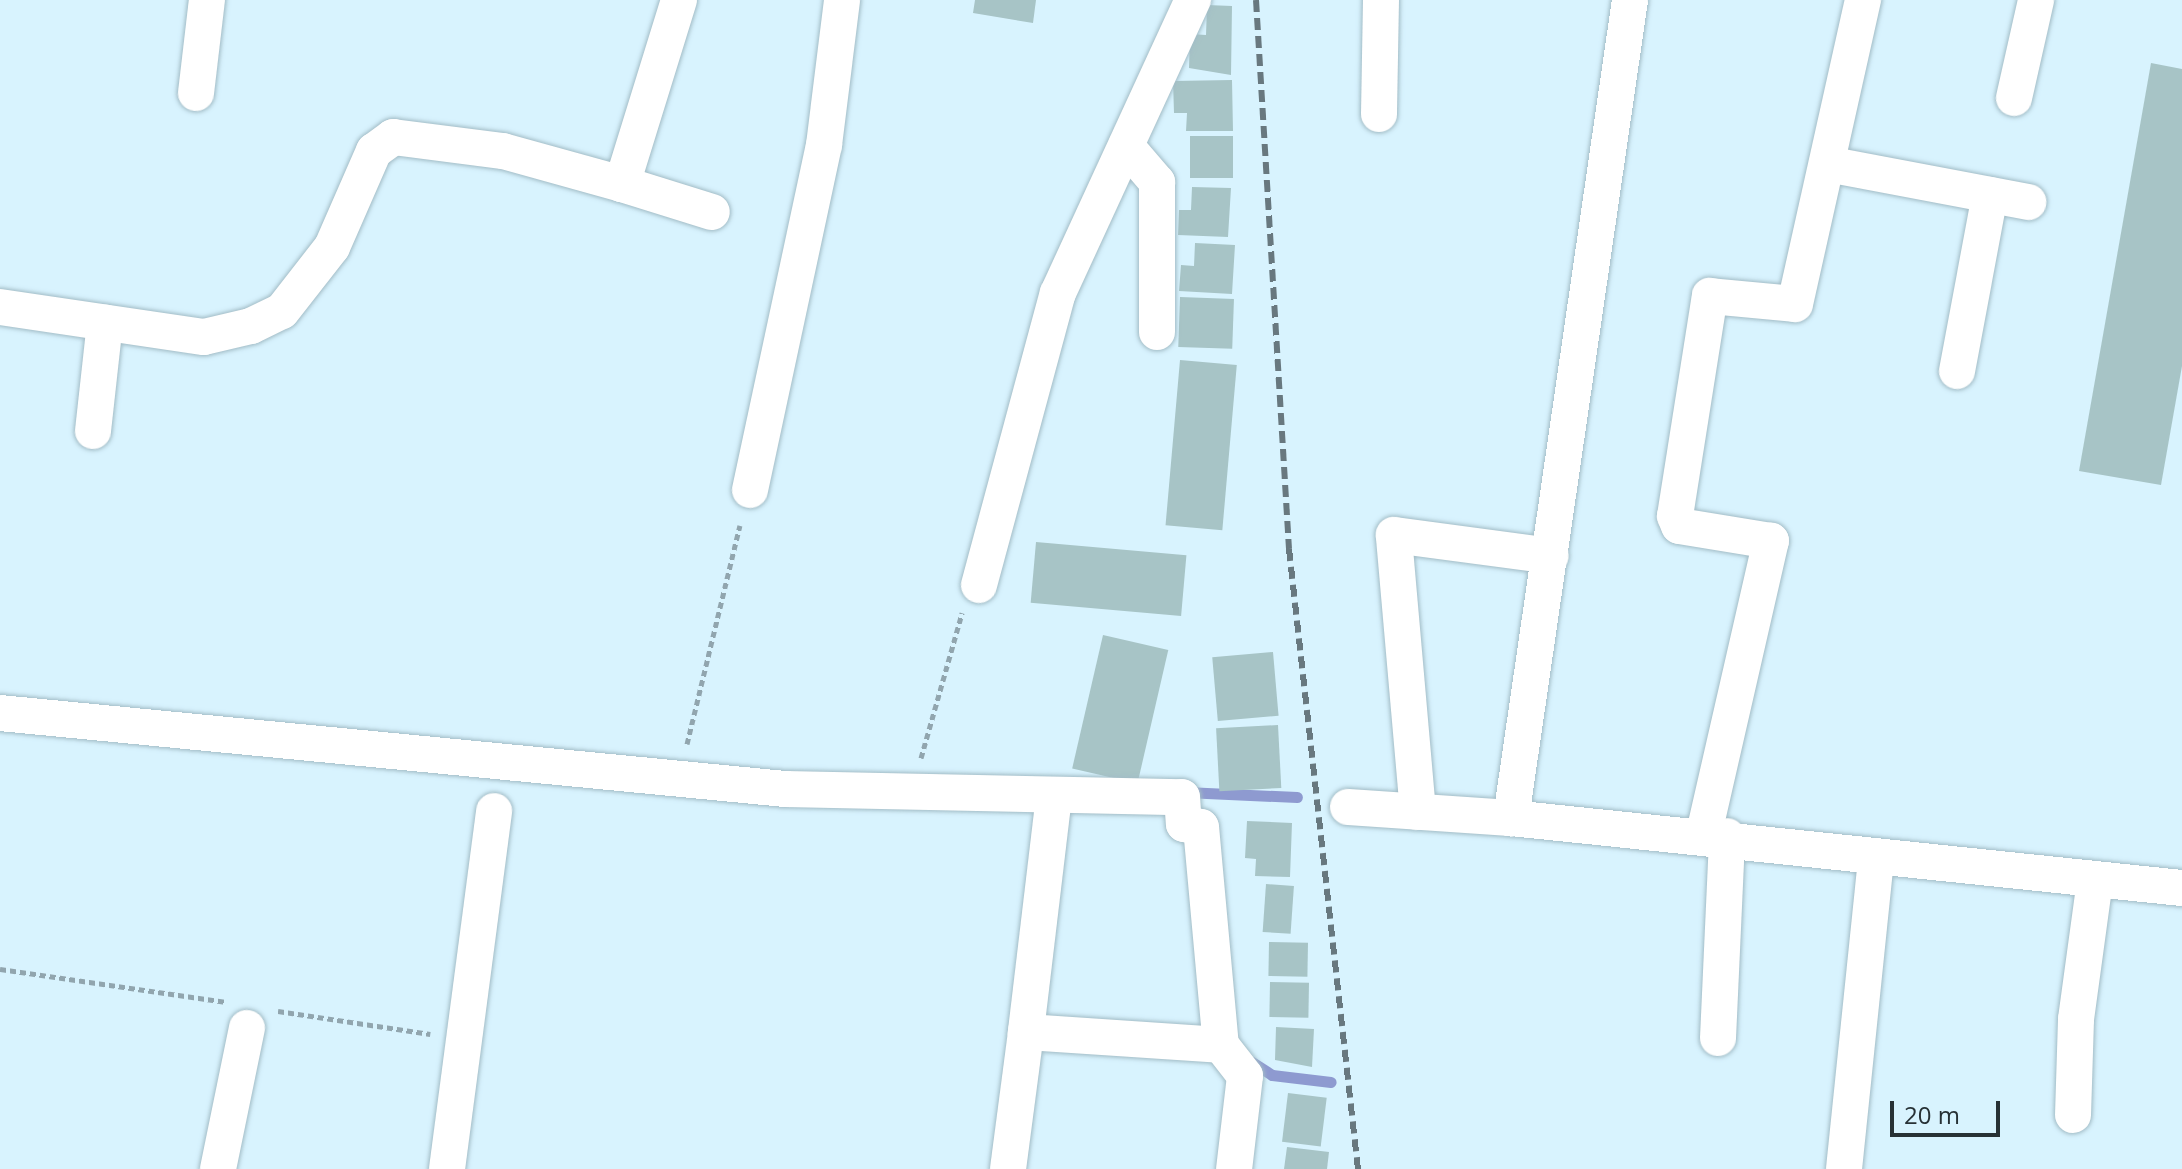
<!DOCTYPE html>
<html>
<head>
<meta charset="utf-8">
<style>
	body { margin:0 }
	#map { position:relative; width:2182px; height:1169px; overflow:hidden; background:#d8f3fe; font-family:"Open Sans",sans-serif }
	div>[style] { position:absolute }
	[style*='--x'] { left:calc(var(--x)*1px); top:calc(var(--y)*1px); width:calc(var(--w)*1px); rotate:calc(var(--a)*1deg) }
	.stream>* { height:11px; margin:-5.5px; padding:0 5.5px; transform-origin:5.5px; border-radius:5.5px; background:#8e9ad0 }
	.building>* { inset:0; background:#a7c4c6; transform-origin:0 0 }
	.path>* { height:5px; margin-top:-2.5px; transform-origin:0; background:repeating-linear-gradient(90deg,#91a5ae 0 6px,transparent 0 10px) }
	.roads { filter:drop-shadow(0 0 2px #a2bcc6) drop-shadow(0 0 2px #a2bcc6) }
	.street>* { height:36px; margin:-18px; padding:0 18px; transform-origin:18px; border-radius:18px; background:#fff }
	.rail>* { height:6px; margin-top:-3px; transform-origin:0; background:repeating-linear-gradient(90deg,#68787f 0 12px,transparent 0 18px) }
	span { translate:-50% -50%; white-space:nowrap; text-align:center; line-height:1.15; -webkit-text-stroke:6px #d8f3fe; paint-order:stroke }
	.scale { position:absolute; left:1890px; top:1101px; width:110px; height:36px; box-sizing:border-box; border:4px solid #273135; border-top:0; padding-left:10px; font-size:24px; line-height:28px; white-space:nowrap; color:#273135; -webkit-text-stroke:6px #d8f3fe; paint-order:stroke }
</style>
</head>
<body>
<div id="map">
	<div class="stream">
		<div style="--x:1185;--y:792;--w:112;--a:2.6"></div>
		<div style="--x:1252;--y:1062;--w:24;--a:33"></div>
		<div style="--x:1272;--y:1075;--w:59;--a:6.8"></div>
	</div>
	<div class="building">
		<div style="clip-path:polygon(975px 0,1036px 0,1033px 23px,973px 13px)"></div>
		<div style="clip-path:polygon(1207px 5px,1232px 6px,1231px 75px,1189px 68px,1190px 34px,1206px 35px)"></div>
		<div style="clip-path:polygon(2151px 63px,2182px 69px,2182px 366px,2161px 485px,2079px 471px)"></div>
		<div style="clip-path:polygon(1232px 80px,1233px 131px,1186px 131px,1187px 113px,1174px 113px,1173px 81px)"></div>
		<div style="left:1190px;top:136px;width:43px;height:42px"></div>
		<div style="clip-path:polygon(1192px 187px,1231px 188px,1228px 237px,1178px 235px,1179px 210px,1191px 210px)"></div>
		<div style="clip-path:polygon(1195px 243px,1235px 245px,1232px 294px,1179px 291px,1181px 265px,1194px 266px)"></div>
		<div style="left:1180px;top:297px;width:54px;height:50px;rotate:2deg"></div>
		<div style="left:1180px;top:360px;width:57px;height:166px;rotate:5deg"></div>
		<div style="left:1036px;top:542px;width:151px;height:61px;rotate:5deg"></div>
		<div style="left:1103px;top:635px;width:67px;height:137px;rotate:13deg"></div>
		<div style="left:1273px;top:652px;width:64px;height:61px;rotate:85deg"></div>
		<div style="left:1278px;top:725px;width:63px;height:62px;rotate:87deg"></div>
		<div style="clip-path:polygon(1247px 821px,1292px 823px,1290px 877px,1255px 876px,1256px 859px,1245px 858px)"></div>
		<div style="left:1266px;top:884px;width:28px;height:48px;rotate:4deg"></div>
		<div style="left:1269px;top:942px;width:39px;height:34px;rotate:1deg"></div>
		<div style="left:1270px;top:982px;width:39px;height:35px;rotate:1deg"></div>
		<div style="clip-path:polygon(1276px 1027px,1314px 1029px,1312px 1067px,1275px 1060px)"></div>
		<div style="left:1288px;top:1093px;width:39px;height:49px;rotate:7deg"></div>
		<div style="clip-path:polygon(1287px 1147px,1329px 1152px,1327px 1169px,1284px 1169px)"></div>
	</div>
	<div class="path">
		<div style="--x:687;--y:744;--w:225;--a:-76.4"></div>
		<div style="--x:921;--y:758;--w:151;--a:-74.2"></div>
		<div style="--x:0;--y:969;--w:227;--a:8.3"></div>
		<div style="--x:278;--y:1011;--w:154;--a:8.6"></div>
	</div>
	<div class="roads">
		<div class="street">
			<div style="--x:679;--y:0;--w:193;--a:107.2"></div>
			<div style="--x:622;--y:184;--w:94;--a:17.3"></div>
			<div style="--x:1630;--y:0;--w:827;--a:98.28"></div>
			<div style="--x:1511;--y:818;--w:675;--a:5.96"></div>
			<div style="--x:196;--y:93;--w:94;--a:-83.3"></div>
			<div style="--x:2014;--y:98;--w:100;--a:-77.3"></div>
			<div style="--x:1379;--y:114;--w:114;--a:-89"></div>
			<div style="--x:1126;--y:146;--w:48;--a:49.3"></div>
			<div style="--x:1157;--y:182;--w:150;--a:90"></div>
			<div style="--x:1827;--y:164;--w:205;--a:10.7"></div>
			<div style="--x:0;--y:307;--w:206;--a:8.4"></div>
			<div style="--x:204;--y:337;--w:48;--a:-13.2"></div>
			<div style="--x:251;--y:326;--w:34;--a:-26"></div>
			<div style="--x:282;--y:311;--w:81;--a:-52"></div>
			<div style="--x:332;--y:247;--w:105;--a:-66.4"></div>
			<div style="--x:374;--y:151;--w:24;--a:-36"></div>
			<div style="--x:393;--y:137;--w:111;--a:7.3"></div>
			<div style="--x:503;--y:151;--w:123;--a:15.5"></div>
			<div style="--x:1957;--y:371;--w:179;--a:-79.4"></div>
			<div style="--x:93;--y:431;--w:109;--a:-83.7"></div>
			<div style="--x:750;--y:490;--w:353;--a:-77.9"></div>
			<div style="--x:824;--y:145;--w:146;--a:-82.9"></div>
			<div style="--x:979;--y:585;--w:302;--a:-74.9"></div>
			<div style="--x:1058;--y:293;--w:323;--a:-65.3"></div>
			<div style="--x:0;--y:713;--w:789;--a:5.53"></div>
			<div style="--x:785;--y:789;--w:397;--a:1.2"></div>
			<div style="--x:1182;--y:797;--w:27;--a:86"></div>
			<div style="--x:1184;--y:824;--w:17;--a:10"></div>
			<div style="--x:1201;--y:827;--w:219;--a:84.8"></div>
			<div style="--x:1221;--y:1045;--w:39;--a:52"></div>
			<div style="--x:1245;--y:1076;--w:94;--a:96.7"></div>
			<div style="--x:1054;--y:796;--w:238;--a:96.8"></div>
			<div style="--x:1026;--y:1032;--w:195;--a:3.8"></div>
			<div style="--x:1348;--y:807;--w:163;--a:3.9"></div>
			<div style="--x:1418;--y:812;--w:278;--a:-95"></div>
			<div style="--x:1394;--y:535;--w:158;--a:7.6"></div>
			<div style="--x:1704;--y:833;--w:300;--a:-77.1"></div>
			<div style="--x:1771;--y:541;--w:93;--a:-170.7"></div>
			<div style="--x:1679;--y:526;--w:11;--a:-112"></div>
			<div style="--x:1675;--y:516;--w:223;--a:-81"></div>
			<div style="--x:1710;--y:296;--w:85;--a:5.4"></div>
			<div style="--x:1795;--y:304;--w:312;--a:-77.4"></div>
			<div style="--x:1718;--y:1038;--w:202;--a:-87.4"></div>
			<div style="--x:2073;--y:1115;--w:96;--a:-88.2"></div>
			<div style="--x:2076;--y:1019;--w:140;--a:-82.2"></div>
			<div style="--x:218;--y:1169;--w:144;--a:-78.4"></div>
			<div style="--x:447;--y:1169;--w:361;--a:-82.5"></div>
			<div style="--x:1008;--y:1169;--w:138;--a:-82.5"></div>
			<div style="--x:1844;--y:1169;--w:312;--a:-84.1"></div>
		</div>
	</div>
	<div class="rail">
		<div style="--x:1256;--y:0;--w:550;--a:86.56"></div>
		<div style="--x:1289;--y:549;--w:624;--a:83.65"></div>
	</div>
	<div class="scale">20 m</div>
</div>
</body>
</html>
